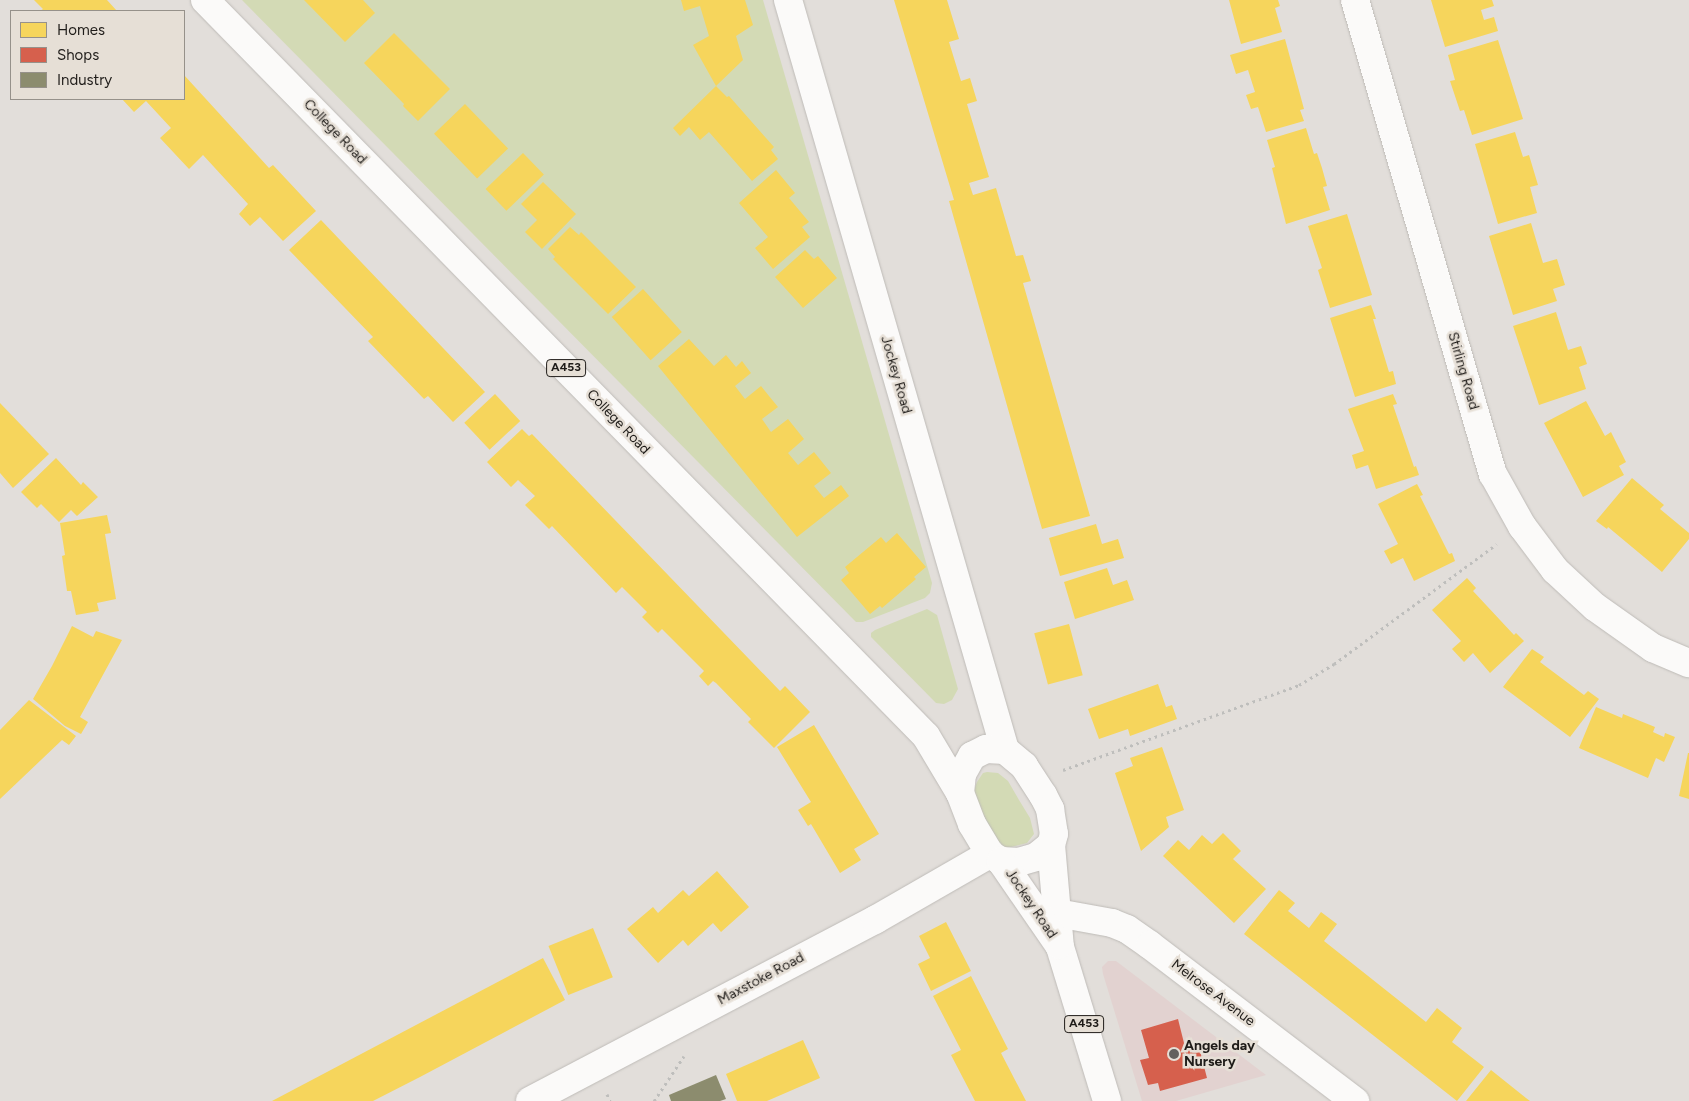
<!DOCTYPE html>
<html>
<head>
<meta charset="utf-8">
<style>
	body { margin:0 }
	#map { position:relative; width:1689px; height:1101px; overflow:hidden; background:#e2deda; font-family:Figtree,sans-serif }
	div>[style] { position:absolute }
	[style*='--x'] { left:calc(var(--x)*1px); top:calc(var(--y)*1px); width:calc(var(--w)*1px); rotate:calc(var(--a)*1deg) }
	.commercial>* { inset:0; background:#e2d2d0 }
	.green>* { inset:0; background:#d3dab5 }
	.homes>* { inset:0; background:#f6d55c; transform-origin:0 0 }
	.shops>* { inset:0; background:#d6604d }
	.industry>* { inset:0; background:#8c8c6e }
	.path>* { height:3px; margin-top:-1.5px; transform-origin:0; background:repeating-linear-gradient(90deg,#bebebc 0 2.5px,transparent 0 6.5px) }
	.roads { filter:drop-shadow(0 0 1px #bebbb7) drop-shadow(0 0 1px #bebbb7) }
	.street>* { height:28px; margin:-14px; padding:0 14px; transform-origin:14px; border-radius:14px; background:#fbfaf9 }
	.secondary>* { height:28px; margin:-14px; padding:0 14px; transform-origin:14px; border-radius:14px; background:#fbfaf9 }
	.primary>* { height:28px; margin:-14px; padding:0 14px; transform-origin:14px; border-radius:14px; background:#fbfaf9 }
	.dots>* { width:14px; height:14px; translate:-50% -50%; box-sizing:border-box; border:2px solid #e6dfd6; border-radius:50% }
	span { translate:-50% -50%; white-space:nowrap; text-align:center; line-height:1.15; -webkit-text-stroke:5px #e6dfd6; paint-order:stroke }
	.shield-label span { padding:1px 4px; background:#e6dfd6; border:1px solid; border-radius:4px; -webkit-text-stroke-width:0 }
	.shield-label { font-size:12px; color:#1f1c19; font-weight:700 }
	.street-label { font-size:14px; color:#1f1c19 }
	.poi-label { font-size:14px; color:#1f1c19; font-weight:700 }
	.left { translate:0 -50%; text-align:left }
	.legend { position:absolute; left:10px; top:10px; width:175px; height:90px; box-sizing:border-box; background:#e6dfd6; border:1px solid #96918a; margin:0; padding:6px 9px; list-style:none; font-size:15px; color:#1f1c19 }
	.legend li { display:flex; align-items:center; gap:10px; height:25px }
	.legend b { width:25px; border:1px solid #96918a }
</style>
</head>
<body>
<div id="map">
	<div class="commercial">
		<div style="clip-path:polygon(1108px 961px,1116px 961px,1266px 1075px,1176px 1101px,1142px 1101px,1103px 974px,1102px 967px)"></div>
	</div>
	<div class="green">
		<div style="clip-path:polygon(242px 0,763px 0,932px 583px,930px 593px,925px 598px,863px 622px,856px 622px)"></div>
		<div style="clip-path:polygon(927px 609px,937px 615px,958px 689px,952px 700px,944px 704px,936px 703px,871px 637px,871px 633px,875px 630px)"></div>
		<div style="clip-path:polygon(987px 772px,998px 773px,1008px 781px,1019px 800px,1030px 818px,1034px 834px,1027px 843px,1003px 849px,975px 806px,974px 790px,977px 782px,983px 773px)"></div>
	</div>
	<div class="homes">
		<div style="clip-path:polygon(34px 0,107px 0,117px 11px,40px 11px,43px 9px)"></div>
		<div style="clip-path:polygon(304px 0,363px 0,375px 13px,345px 42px)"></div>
		<div style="clip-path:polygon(681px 0,745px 0,753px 25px,736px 36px,743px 60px,716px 86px,693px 45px,709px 36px,700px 6px,684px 11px)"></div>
		<div style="clip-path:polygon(894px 0,947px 0,959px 39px,949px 42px,961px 81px,970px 78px,977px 101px,967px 104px,989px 177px,969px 183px,973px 195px,996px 188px,1016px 256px,1023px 255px,1031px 281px,1023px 283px,1090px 516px,1042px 529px,949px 201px,954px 200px)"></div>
		<div style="clip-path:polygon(1229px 0,1278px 0,1280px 6px,1275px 8px,1282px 32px,1241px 44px)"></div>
		<div style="clip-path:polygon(1431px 0,1492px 0,1494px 6px,1481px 10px,1484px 20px,1494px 17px,1498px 31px,1445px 47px)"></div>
		<div style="clip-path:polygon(394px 33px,450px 89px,418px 121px,403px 106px,404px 104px,364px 63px)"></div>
		<div style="clip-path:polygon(1285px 39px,1304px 109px,1300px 110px,1304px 121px,1266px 132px,1258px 107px,1251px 109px,1246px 95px,1255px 92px,1248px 70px,1236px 74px,1230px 55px)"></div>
		<div style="clip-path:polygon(1498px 40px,1523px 119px,1472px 135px,1464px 110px,1460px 111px,1450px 81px,1455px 80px,1448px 55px)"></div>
		<div style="clip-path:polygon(184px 75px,269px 168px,273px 165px,316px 211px,283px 241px,260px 217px,250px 226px,239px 214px,248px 204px,203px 155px,189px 169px,160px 138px,171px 128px,146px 101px,134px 112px,122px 99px,184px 99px)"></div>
		<div style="clip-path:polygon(716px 86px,727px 97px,729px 96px,774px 147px,771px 150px,778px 159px,752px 181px,709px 132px,700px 140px,689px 127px,680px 136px,673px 128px)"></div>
		<div style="left:465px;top:104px;width:62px;height:43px;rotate:46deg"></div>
		<div style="clip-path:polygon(1306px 128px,1314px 154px,1317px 153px,1322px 168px,1327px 186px,1323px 187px,1330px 210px,1286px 224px,1272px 168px,1275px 167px,1267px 140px)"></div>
		<div style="clip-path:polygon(1515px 132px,1523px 157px,1529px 155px,1538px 185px,1530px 187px,1537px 213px,1498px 224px,1475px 144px)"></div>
		<div style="left:523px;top:153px;width:30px;height:52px;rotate:46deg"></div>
		<div style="clip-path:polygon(776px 170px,795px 193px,789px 198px,809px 222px,802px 227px,810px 237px,773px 269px,755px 248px,768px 237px,739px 203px)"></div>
		<div style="clip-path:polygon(543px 182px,576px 214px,542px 249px,525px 232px,537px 220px,521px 204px)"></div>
		<div style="clip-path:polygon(1347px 214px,1372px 295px,1330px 308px,1318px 270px,1322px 268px,1308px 226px)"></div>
		<div style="clip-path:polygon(321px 220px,485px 392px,453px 422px,428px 396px,424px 399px,368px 341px,373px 337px,289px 250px)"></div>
		<div style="clip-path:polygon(1531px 223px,1543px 263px,1557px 259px,1565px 285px,1553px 289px,1557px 301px,1513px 315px,1489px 236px)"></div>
		<div style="clip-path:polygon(570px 227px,579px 235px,581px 232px,636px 287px,608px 314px,553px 259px,555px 257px,548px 249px)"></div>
		<div style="clip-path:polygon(805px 250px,814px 259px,818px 256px,837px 278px,803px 308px,775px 277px)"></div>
		<div style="left:643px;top:289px;width:58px;height:42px;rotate:48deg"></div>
		<div style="clip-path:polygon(1371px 305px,1376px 319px,1373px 319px,1389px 372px,1393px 371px,1396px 384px,1355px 397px,1330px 318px)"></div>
		<div style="clip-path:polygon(1556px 312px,1568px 350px,1581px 346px,1587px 364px,1579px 367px,1586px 389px,1539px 405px,1513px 326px)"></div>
		<div style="clip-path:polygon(689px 339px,714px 366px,726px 355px,736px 367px,742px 361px,751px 373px,735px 386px,745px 399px,761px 386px,769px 396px,778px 407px,762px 419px,771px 432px,788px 419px,804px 439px,788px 453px,798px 465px,814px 452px,831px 473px,814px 486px,824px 498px,841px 485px,849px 496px,797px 537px,658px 366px)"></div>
		<div style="left:495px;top:394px;width:37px;height:42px;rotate:47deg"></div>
		<div style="clip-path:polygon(1393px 394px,1397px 404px,1393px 405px,1414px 467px,1416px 466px,1419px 475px,1376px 489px,1368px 465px,1356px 469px,1352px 455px,1364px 451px,1348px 409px)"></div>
		<div style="clip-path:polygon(1586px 401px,1605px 436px,1611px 432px,1626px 462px,1619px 466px,1624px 475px,1583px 497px,1544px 423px)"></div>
		<div style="clip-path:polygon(0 403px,49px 454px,13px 488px,0 473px)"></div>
		<div style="clip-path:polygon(522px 429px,529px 436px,532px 434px,780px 691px,785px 686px,810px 712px,774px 748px,748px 722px,751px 719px,716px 683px,713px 681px,708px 686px,699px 676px,704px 671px,662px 629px,658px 633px,642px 617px,647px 612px,622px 587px,616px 593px,552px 526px,549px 529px,525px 505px,535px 496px,518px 480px,511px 487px,487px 462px)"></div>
		<div style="clip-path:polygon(56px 458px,81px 485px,83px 482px,98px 497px,77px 516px,71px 510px,59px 522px,41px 504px,37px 508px,21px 492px)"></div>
		<div style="clip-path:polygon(1632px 478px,1664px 505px,1660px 509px,1689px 533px,1689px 539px,1662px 572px,1608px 527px,1607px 529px,1596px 521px)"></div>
		<div style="clip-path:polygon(1417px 484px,1423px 495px,1420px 496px,1449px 554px,1452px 553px,1455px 561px,1414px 581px,1403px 558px,1391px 564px,1384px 551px,1398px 544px,1378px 504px)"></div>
		<div style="clip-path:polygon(107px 515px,111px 533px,105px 534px,116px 599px,97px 603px,99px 611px,76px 615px,71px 591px,67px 591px,62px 556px,65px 555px,60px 523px)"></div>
		<div style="clip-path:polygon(1096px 524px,1102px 544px,1118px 539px,1124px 558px,1060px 576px,1049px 538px)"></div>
		<div style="clip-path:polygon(897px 533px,926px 567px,914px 577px,916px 579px,882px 608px,880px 606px,870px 614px,841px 580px,849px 573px,845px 567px,881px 537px,886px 543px)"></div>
		<div style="clip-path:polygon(1107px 568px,1113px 585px,1127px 580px,1134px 600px,1075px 619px,1064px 582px)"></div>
		<div style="clip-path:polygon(1467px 578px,1476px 588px,1473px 591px,1514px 635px,1516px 633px,1524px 641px,1490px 673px,1473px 653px,1464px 662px,1452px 649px,1461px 641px,1432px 610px)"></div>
		<div style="left:1069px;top:624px;width:53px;height:36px;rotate:75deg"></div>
		<div style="clip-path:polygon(72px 626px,93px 637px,96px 631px,122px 640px,80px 717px,88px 722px,81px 734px,65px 726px,33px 699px,52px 666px)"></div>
		<div style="clip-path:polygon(1532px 649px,1544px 657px,1540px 662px,1584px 695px,1588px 691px,1599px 699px,1570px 737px,1503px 687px)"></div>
		<div style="clip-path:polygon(1158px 684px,1166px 707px,1172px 705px,1177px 719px,1130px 736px,1128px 729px,1099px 739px,1088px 709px)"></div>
		<div style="clip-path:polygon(29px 700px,76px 736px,69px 745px,62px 740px,0 799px,0 730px)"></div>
		<div style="clip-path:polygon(1596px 707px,1622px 718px,1623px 714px,1655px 727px,1653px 732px,1664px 737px,1665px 733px,1675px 737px,1664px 762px,1656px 758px,1648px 778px,1579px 748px)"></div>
		<div style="clip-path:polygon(814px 725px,879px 834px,854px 849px,861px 860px,840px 873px,811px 824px,808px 826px,798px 810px,811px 802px,777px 747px)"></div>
		<div style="clip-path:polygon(1162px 747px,1184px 810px,1166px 817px,1169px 827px,1141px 851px,1115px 773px,1133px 766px,1130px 758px)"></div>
		<div style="clip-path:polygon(1688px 753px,1689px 753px,1689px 799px,1679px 796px)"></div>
		<div style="clip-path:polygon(1223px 833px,1241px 851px,1233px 859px,1266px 889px,1234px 923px,1163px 856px,1178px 840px,1189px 850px,1202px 835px,1212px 844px)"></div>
		<div style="clip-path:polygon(717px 871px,749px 907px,721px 932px,713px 923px,688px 946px,683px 940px,658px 963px,627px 929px,653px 907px,658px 913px,683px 890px,689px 896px)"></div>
		<div style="clip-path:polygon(1279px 890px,1295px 903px,1288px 911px,1309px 928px,1321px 912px,1337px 924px,1324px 941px,1426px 1022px,1437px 1008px,1462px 1028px,1452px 1042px,1484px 1067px,1457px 1101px,1244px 934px)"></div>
		<div style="clip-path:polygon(946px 922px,971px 971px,931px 991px,918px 964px,930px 958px,919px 936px)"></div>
		<div style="left:593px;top:928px;width:53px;height:48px;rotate:68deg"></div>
		<div style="clip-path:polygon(543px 958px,565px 1000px,420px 1077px,373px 1101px,272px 1101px)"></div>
		<div style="clip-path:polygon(971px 976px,1008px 1049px,1001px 1053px,1026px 1101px,975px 1101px,951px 1055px,961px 1050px,933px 996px)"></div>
		<div style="clip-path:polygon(803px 1040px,820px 1078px,767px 1101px,737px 1101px,726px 1074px)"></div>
		<div style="clip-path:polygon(1491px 1070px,1526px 1098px,1530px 1101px,1466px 1101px)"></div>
	</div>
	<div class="shops">
		<div style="clip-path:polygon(1178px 1019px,1186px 1051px,1199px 1047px,1207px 1078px,1160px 1091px,1158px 1083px,1148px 1085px,1140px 1060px,1149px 1058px,1141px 1030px)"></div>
	</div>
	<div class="industry">
		<div style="clip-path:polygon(716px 1075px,726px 1099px,720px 1101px,671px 1101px,669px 1095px)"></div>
	</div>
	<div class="path">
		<div style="--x:1063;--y:770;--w:251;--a:-19.8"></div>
		<div style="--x:1299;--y:685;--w:41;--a:-31"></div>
		<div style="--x:1334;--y:664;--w:202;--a:-36.4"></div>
		<div style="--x:607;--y:1094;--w:8;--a:67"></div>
		<div style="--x:654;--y:1101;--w:54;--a:-56.3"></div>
	</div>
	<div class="roads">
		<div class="street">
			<div style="--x:1355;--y:0;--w:494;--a:73.8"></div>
			<div style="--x:1493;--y:474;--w:60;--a:60.9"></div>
			<div style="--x:1522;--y:526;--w:55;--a:53.1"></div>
			<div style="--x:1555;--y:570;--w:54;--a:42.8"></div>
			<div style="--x:1595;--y:607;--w:71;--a:35.3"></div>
			<div style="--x:1653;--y:648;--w:39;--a:23"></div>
			<div style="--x:1057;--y:913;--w:56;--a:10.3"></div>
			<div style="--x:1112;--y:923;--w:16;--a:22"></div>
			<div style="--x:1127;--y:929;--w:28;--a:35"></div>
			<div style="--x:1150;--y:945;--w:258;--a:37.3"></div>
			<div style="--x:530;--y:1101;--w:390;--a:-27.7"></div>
			<div style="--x:875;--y:920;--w:133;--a:-29.9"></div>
		</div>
		<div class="secondary">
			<div style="--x:788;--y:0;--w:781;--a:73.86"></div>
		</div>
		<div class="primary">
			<div style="--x:205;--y:0;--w:1030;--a:45.59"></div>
			<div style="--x:926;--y:736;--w:66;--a:59.2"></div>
			<div style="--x:986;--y:749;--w:19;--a:3"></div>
			<div style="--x:1005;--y:750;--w:25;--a:40"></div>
			<div style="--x:1024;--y:766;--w:35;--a:57"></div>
			<div style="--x:1043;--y:795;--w:16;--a:63"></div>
			<div style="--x:1050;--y:809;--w:25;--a:81"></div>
			<div style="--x:1054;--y:834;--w:11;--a:105"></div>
			<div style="--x:1051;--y:845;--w:19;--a:141"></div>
			<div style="--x:1036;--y:857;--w:18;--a:164"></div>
			<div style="--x:1019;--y:862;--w:18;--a:-177"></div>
			<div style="--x:1001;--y:861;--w:13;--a:-148"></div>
			<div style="--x:990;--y:854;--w:35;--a:-121"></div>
			<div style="--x:972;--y:824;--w:33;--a:-111"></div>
			<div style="--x:960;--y:793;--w:19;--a:-84"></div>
			<div style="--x:962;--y:774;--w:21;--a:-61"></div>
			<div style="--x:972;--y:756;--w:16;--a:-27"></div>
			<div style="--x:1051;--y:845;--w:102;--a:85"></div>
			<div style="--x:1060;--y:947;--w:161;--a:73"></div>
			<div style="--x:1001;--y:861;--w:102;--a:55.4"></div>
		</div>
	</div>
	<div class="dots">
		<div style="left:1174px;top:1054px;background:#63605d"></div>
	</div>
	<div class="shield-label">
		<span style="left:566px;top:368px">A453</span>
		<span style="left:1084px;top:1024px">A453</span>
	</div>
	<div class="street-label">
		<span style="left:335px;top:132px;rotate:46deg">College Road</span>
		<span style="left:1463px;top:371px;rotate:74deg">Stirling Road</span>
		<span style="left:896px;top:375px;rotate:74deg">Jockey Road</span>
		<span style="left:618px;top:422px;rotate:46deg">College Road</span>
		<span style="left:1031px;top:904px;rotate:56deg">Jockey Road</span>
		<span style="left:761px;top:979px;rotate:-28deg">Maxstoke Road</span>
		<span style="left:1213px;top:993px;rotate:37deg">Melrose Avenue</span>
	</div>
	<div class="poi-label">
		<span class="left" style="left:1184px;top:1054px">Angels day<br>Nursery</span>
	</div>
	<ul class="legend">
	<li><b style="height:14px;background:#f6d55c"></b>Homes</li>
	<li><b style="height:14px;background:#d6604d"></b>Shops</li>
	<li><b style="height:14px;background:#8c8c6e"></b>Industry</li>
	</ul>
</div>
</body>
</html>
